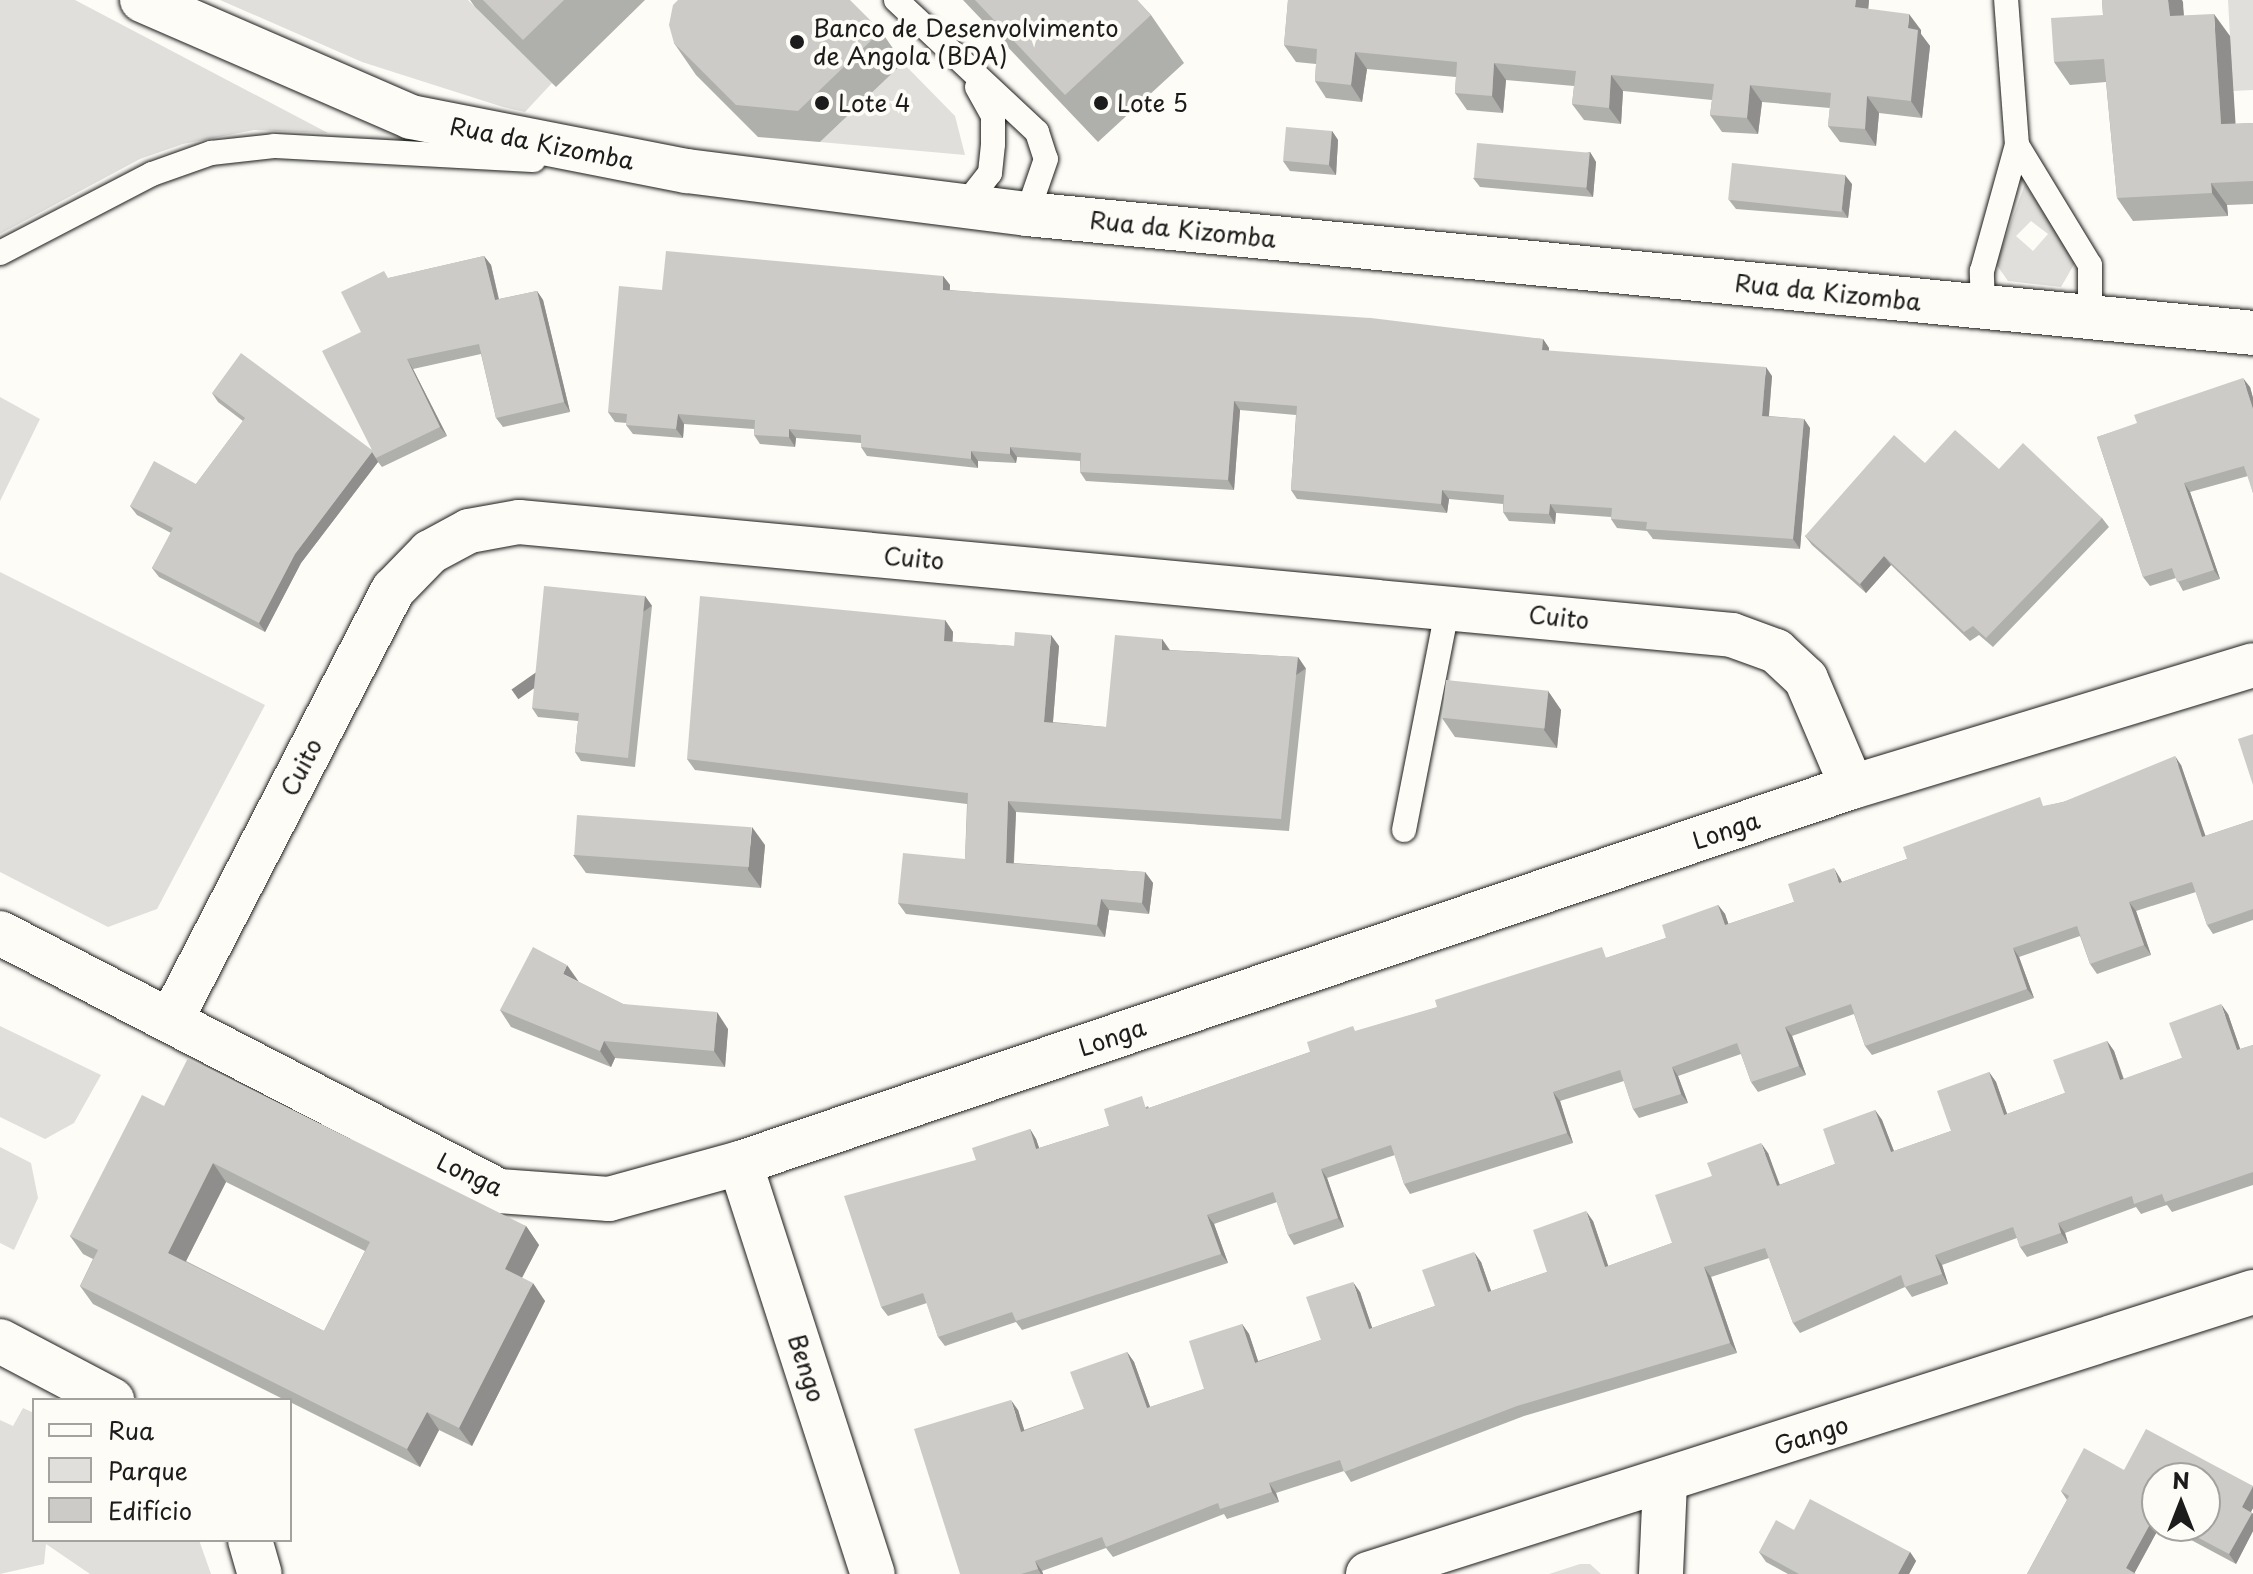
<!DOCTYPE html>
<html>
<head>
<meta charset="utf-8">
<style>
	body { margin:0 }
	#map { position:relative; width:2253px; height:1574px; overflow:hidden; background:#fdfcf7; font-family:"Playpen Sans",sans-serif }
	div>[style] { position:absolute }
	[style*='--x'] { left:calc(var(--x)*1px); top:calc(var(--y)*1px); width:calc(var(--w)*1px); rotate:calc(var(--a)*1deg) }
	.green>* { inset:0; background:#e0dfdb }
	.roads { filter:drop-shadow(0 0 2px #1c1c1c) drop-shadow(0 0 2px #1c1c1c) }
	.service>* { height:24px; margin:-12px; padding:0 12px; transform-origin:12px; border-radius:12px; background:#fdfcf7 }
	.minor>* { height:44px; margin:-22px; padding:0 22px; transform-origin:22px; border-radius:22px; background:#fdfcf7 }
	.secondary>* { height:44px; margin:-22px; padding:0 22px; transform-origin:22px; border-radius:22px; background:#fdfcf7 }
	.wall>* { inset:0; background:#afafac }
	.shaded-wall>* { inset:0; background:#8f8e8c; transform-origin:0 0 }
	.building>* { inset:0; background:#cccbc8; transform-origin:0 0 }
	.dots>* { width:22px; height:22px; translate:-50% -50%; box-sizing:border-box; border:4px solid #fdfcf7; border-radius:50% }
	span { translate:-50% -50%; white-space:nowrap; text-align:center; line-height:1.15; -webkit-text-stroke:8px #fdfcf7; paint-order:stroke }
	.poi-label { font-size:24px; color:#1c1c1c }
	.left { translate:0 -50%; text-align:left }
	.street-label { font-size:24px; color:#1c1c1c }
	.legend { position:absolute; left:32px; top:1398px; width:260px; height:144px; box-sizing:border-box; background:#fdfcf7; border:2px solid #a3a29f; margin:0; padding:10px 14px; list-style:none; font-size:24px; color:#1c1c1c }
	.legend li { display:flex; align-items:center; gap:16px; height:40px }
	.legend b { width:40px; border:2px solid #a3a29f }
	.north { position:absolute; left:2141px; top:1462px; width:80px; height:80px; box-sizing:border-box; background:#fdfcf7; border:2px solid #a3a29f; border-radius:50%; rotate:0deg; font-size:22px; font-weight:700; line-height:32px; text-align:center; color:#1c1c1c }
	.north::after { content:''; display:block; margin:auto; width:28px; height:36px; background:#1c1c1c; clip-path:polygon(50% 0,100% 100%,50% 72%,0 100%) }
</style>
</head>
<body>
<div id="map">
	<div class="green">
		<div style="clip-path:polygon(0 0,75px 0,328px 133px,254px 130px,183px 144px,140px 159px,0 234px)"></div>
		<div style="clip-path:polygon(220px 0,468px 0,552px 83px,525px 112px,503px 107px,362px 62px)"></div>
		<div style="clip-path:polygon(2228px 0,2253px 0,2253px 90px,2233px 91px)"></div>
		<div style="clip-path:polygon(903px 63px,955px 116px,965px 155px,820px 142px)"></div>
		<div style="clip-path:polygon(evenodd,2025px 184px,2076px 261px,2061px 287px,2008px 281px,1996px 264px,2025px 184px,2031px 221px,2048px 234px,2033px 251px,2016px 236px,2031px 221px)"></div>
		<div style="clip-path:polygon(0 397px,40px 419px,0 501px)"></div>
		<div style="clip-path:polygon(0 572px,265px 705px,157px 909px,108px 927px,0 872px)"></div>
		<div style="clip-path:polygon(0 1026px,101px 1075px,74px 1123px,45px 1139px,0 1117px)"></div>
		<div style="clip-path:polygon(0 1147px,31px 1163px,38px 1198px,14px 1250px,0 1243px)"></div>
		<div style="clip-path:polygon(23px 1408px,34px 1413px,34px 1540px,199px 1540px,211px 1574px,90px 1574px,46px 1544px,44px 1564px,0 1574px,0 1420px,13px 1426px)"></div>
		<div style="clip-path:polygon(1590px 1564px,1601px 1574px,1549px 1574px,1580px 1564px)"></div>
	</div>
	<div class="roads">
		<div class="service">
			<div style="--x:896;--y:0;--w:193;--a:43.1"></div>
			<div style="--x:1037;--y:132;--w:28;--a:72"></div>
			<div style="--x:1046;--y:159;--w:58;--a:109.1"></div>
			<div style="--x:2017;--y:145;--w:140;--a:58.7"></div>
			<div style="--x:2090;--y:265;--w:51;--a:90"></div>
			<div style="--x:964;--y:206;--w:42;--a:-51.8"></div>
			<div style="--x:990;--y:173;--w:29;--a:-84"></div>
			<div style="--x:993;--y:144;--w:28;--a:-90"></div>
			<div style="--x:993;--y:116;--w:33;--a:-119"></div>
			<div style="--x:0;--y:253;--w:171;--a:-27.5"></div>
			<div style="--x:152;--y:174;--w:63;--a:-19.6"></div>
			<div style="--x:211;--y:153;--w:63;--a:-6.3"></div>
			<div style="--x:274;--y:146;--w:260;--a:3.1"></div>
			<div style="--x:1983;--y:307;--w:36;--a:-92"></div>
			<div style="--x:1982;--y:271;--w:131;--a:-74.5"></div>
			<div style="--x:2017;--y:145;--w:145;--a:-94.3"></div>
			<div style="--x:1404;--y:830;--w:228;--a:-78.9"></div>
		</div>
		<div class="minor">
			<div style="--x:0;--y:933;--w:562;--a:27.34"></div>
			<div style="--x:499;--y:1191;--w:110;--a:4.2"></div>
			<div style="--x:609;--y:1199;--w:136;--a:-15.4"></div>
			<div style="--x:740;--y:1163;--w:1174;--a:-18.68"></div>
			<div style="--x:1852;--y:787;--w:419;--a:-16.9"></div>
			<div style="--x:172;--y:1018;--w:482;--a:-62.7"></div>
			<div style="--x:393;--y:590;--w:53;--a:-45.8"></div>
			<div style="--x:430;--y:552;--w:44;--a:-28.3"></div>
			<div style="--x:469;--y:531;--w:51;--a:-10.2"></div>
			<div style="--x:519;--y:522;--w:1218;--a:5.32"></div>
			<div style="--x:1732;--y:635;--w:47;--a:20"></div>
			<div style="--x:1776;--y:651;--w:41;--a:43"></div>
			<div style="--x:1806;--y:679;--w:117;--a:66.9"></div>
			<div style="--x:740;--y:1163;--w:432;--a:72.1"></div>
			<div style="--x:0;--y:1341;--w:127;--a:27.8"></div>
			<div style="--x:250;--y:1540;--w:35;--a:74"></div>
			<div style="--x:1368;--y:1574;--w:929;--a:-17.67"></div>
			<div style="--x:1661;--y:1574;--w:92;--a:-87.5"></div>
		</div>
		<div class="secondary">
			<div style="--x:142;--y:0;--w:293;--a:23.5"></div>
			<div style="--x:411;--y:117;--w:281;--a:11.1"></div>
			<div style="--x:687;--y:171;--w:343;--a:7.2"></div>
			<div style="--x:1027;--y:214;--w:1232;--a:5.54"></div>
		</div>
	</div>
	<div class="wall">
		<div style="clip-path:polygon(470px 0,645px 0,556px 87px,475px 7px)"></div>
		<div style="clip-path:polygon(963px 0,1137px 0,1151px 15px,1184px 63px,1098px 142px)"></div>
		<div style="clip-path:polygon(1288px 0,1869px 0,1868px 9px,1921px 30px,1921px 34px,1930px 46px,1922px 118px,1879px 113px,1876px 146px,1840px 142px,1828px 126px,1830px 108px,1762px 102px,1758px 134px,1722px 132px,1710px 115px,1712px 100px,1623px 91px,1621px 124px,1584px 120px,1572px 104px,1574px 86px,1506px 80px,1503px 113px,1467px 110px,1455px 93px,1456px 77px,1367px 69px,1362px 102px,1326px 98px,1315px 81px,1316px 64px,1296px 62px,1284px 45px)"></div>
		<div style="clip-path:polygon(2102px 0,2182px 0,2184px 16px,2230px 36px,2235px 124px,2253px 123px,2253px 204px,2227px 205px,2228px 216px,2133px 221px,2117px 198px,2106px 82px,2070px 85px,2054px 62px,2103px 15px)"></div>
		<div style="clip-path:polygon(881px 31px,903px 63px,820px 142px,758px 137px,696px 75px,674px 43px)"></div>
		<div style="clip-path:polygon(1332px 131px,1338px 140px,1336px 175px,1290px 171px,1283px 161px)"></div>
		<div style="clip-path:polygon(1590px 152px,1596px 162px,1593px 197px,1480px 187px,1473px 178px)"></div>
		<div style="clip-path:polygon(1852px 184px,1848px 218px,1736px 209px,1729px 200px)"></div>
		<div style="clip-path:polygon(484px 256px,491px 265px,499px 299px,537px 291px,543px 300px,570px 412px,503px 427px,496px 418px,481px 354px,413px 369px,447px 436px,382px 467px,378px 462px,301px 563px,265px 632px,159px 577px,152px 568px,171px 533px,137px 515px,130px 506px,196px 484px,243px 421px,218px 402px,212px 393px,372px 450px,361px 332px,389px 278px)"></div>
		<div style="clip-path:polygon(943px 276px,950px 285px,950px 290px,1543px 339px,1549px 348px,1549px 351px,1772px 376px,1769px 416px,1804px 419px,1810px 428px,1800px 549px,1653px 539px,1647px 531px,1617px 528px,1611px 519px,1611px 517px,1556px 513px,1555px 524px,1509px 521px,1503px 512px,1503px 504px,1449px 499px,1447px 513px,1297px 499px,1291px 490px,1296px 415px,1240px 410px,1234px 490px,1086px 481px,1080px 472px,1080px 461px,1017px 457px,1016px 463px,978px 461px,978px 468px,867px 456px,861px 447px,861px 443px,796px 438px,795px 447px,760px 444px,754px 435px,754px 429px,684px 424px,683px 438px,633px 434px,626px 425px,627px 423px,615px 422px,608px 412px,662px 290px)"></div>
		<div style="clip-path:polygon(2250px 387px,2253px 398px,2253px 493px,2248px 476px,2190px 492px,2220px 579px,2183px 591px,2176px 578px,2150px 586px,2143px 577px,2097px 437px)"></div>
		<div style="clip-path:polygon(1925px 463px,1999px 469px,2102px 518px,2109px 527px,1993px 647px,1979px 635px,1970px 641px,1891px 565px,1866px 593px,1812px 545px,1805px 536px)"></div>
		<div style="clip-path:polygon(645px 596px,652px 606px,635px 767px,581px 761px,575px 752px,578px 721px,538px 717px,532px 708px)"></div>
		<div style="clip-path:polygon(945px 620px,953px 632px,952px 642px,1014px 646px,1059px 646px,1053px 722px,1106px 727px,1162px 639px,1170px 650px,1298px 657px,1306px 669px,1289px 831px,1016px 812px,1014px 863px,1145px 872px,1153px 883px,1149px 914px,1109px 910px,1105px 937px,906px 914px,898px 903px,965px 859px,967px 804px,695px 770px,687px 759px)"></div>
		<div style="clip-path:polygon(1548px 691px,1561px 710px,1557px 748px,1455px 737px,1442px 718px)"></div>
		<div style="clip-path:polygon(2181px 765px,2205px 836px,2253px 820px,2253px 920px,2213px 934px,2207px 925px,2196px 892px,2136px 911px,2151px 955px,2097px 974px,2090px 964px,2080px 936px,2019px 957px,2034px 998px,1872px 1055px,1865px 1046px,1854px 1014px,1792px 1036px,1806px 1075px,1758px 1092px,1751px 1082px,1741px 1054px,1678px 1076px,1688px 1103px,1639px 1118px,1633px 1109px,1624px 1081px,1560px 1101px,1573px 1143px,1410px 1194px,1404px 1184px,1395px 1155px,1327px 1178px,1344px 1227px,1294px 1245px,1288px 1235px,1277px 1202px,1214px 1224px,1228px 1263px,1022px 1330px,1016px 1322px,945px 1346px,938px 1337px,927px 1303px,888px 1316px,881px 1307px,976px 1160px,1030px 1129px,1036px 1139px,1039px 1148px,1109px 1126px,1148px 1106px,1149px 1108px,1310px 1052px,1357px 1031px,1609px 957px,1666px 938px,1718px 905px,1725px 914px,1728px 924px,1794px 902px,1840px 878px,1842px 882px,1907px 859px,2046px 806px,2063px 802px)"></div>
		<div style="clip-path:polygon(765px 845px,761px 888px,586px 873px,573px 855px)"></div>
		<div style="clip-path:polygon(579px 982px,623px 1004px,728px 1029px,725px 1067px,615px 1058px,611px 1067px,511px 1027px,500px 1010px)"></div>
		<div style="clip-path:polygon(2228px 1014px,2240px 1049px,2253px 1045px,2253px 1185px,2172px 1212px,2167px 1205px,2141px 1214px,2136px 1207px,2065px 1233px,2068px 1243px,2027px 1257px,2020px 1247px,2017px 1238px,1942px 1265px,1948px 1284px,1912px 1297px,1905px 1287px,1800px 1333px,1793px 1323px,1769px 1258px,1711px 1277px,1737px 1353px,1524px 1416px,1351px 1482px,1344px 1471px,1276px 1493px,1279px 1502px,1227px 1519px,1224px 1514px,1113px 1557px,1106px 1548px,1042px 1571px,1043px 1574px,960px 1574px,1018px 1410px,1024px 1430px,1084px 1409px,1127px 1352px,1134px 1362px,1150px 1407px,1204px 1389px,1242px 1324px,1249px 1334px,1258px 1361px,1321px 1340px,1360px 1292px,1372px 1328px,1435px 1306px,1481px 1262px,1491px 1291px,1547px 1272px,1593px 1221px,1608px 1266px,1672px 1243px,1712px 1176px,1768px 1153px,1779px 1185px,1835px 1164px,1875px 1110px,1882px 1120px,1894px 1151px,1951px 1131px,1989px 1072px,1996px 1082px,2007px 1114px,2065px 1093px,2107px 1041px,2114px 1051px,2124px 1079px,2182px 1058px)"></div>
		<div style="clip-path:polygon(evenodd,164px 1106px,526px 1226px,539px 1245px,522px 1278px,545px 1301px,472px 1446px,439px 1430px,420px 1467px,290px 1402px,290px 1400px,285px 1400px,93px 1304px,80px 1286px,93px 1259px,83px 1254px,70px 1236px,164px 1106px,226px 1182px,365px 1251px,324px 1331px,186px 1261px,226px 1182px)"></div>
		<div style="clip-path:polygon(2124px 1470px,2253px 1486px,2253px 1508px,2251px 1512px,2253px 1514px,2253px 1531px,2236px 1564px,2165px 1526px,2205px 1526px,2157px 1478px,2157px 1526px,2160px 1526px,2134px 1573px,2027px 1574px,2067px 1500px,2061px 1491px)"></div>
		<div style="clip-path:polygon(1794px 1530px,1910px 1552px,1916px 1561px,1909px 1574px,1788px 1574px,1766px 1562px,1759px 1552px)"></div>
	</div>
	<div class="shaded-wall">
		<div style="clip-path:polygon(1856px 0,1869px 0,1867px 24px,1855px 7px)"></div>
		<div style="clip-path:polygon(2168px 0,2182px 0,2183px 2px,2185px 39px,2170px 16px)"></div>
		<div style="clip-path:polygon(1909px 14px,1921px 30px,1921px 34px,1930px 46px,1922px 118px,1911px 101px,1908px 28px)"></div>
		<div style="clip-path:polygon(2214px 14px,2230px 36px,2237px 147px,2221px 124px)"></div>
		<div style="clip-path:polygon(1355px 52px,1367px 69px,1362px 102px,1351px 85px)"></div>
		<div style="clip-path:polygon(1494px 63px,1506px 80px,1503px 113px,1492px 96px)"></div>
		<div style="clip-path:polygon(1611px 75px,1623px 91px,1621px 124px,1609px 108px)"></div>
		<div style="clip-path:polygon(1750px 85px,1762px 102px,1758px 134px,1747px 118px)"></div>
		<div style="clip-path:polygon(1867px 96px,1879px 113px,1876px 146px,1865px 129px)"></div>
		<div style="clip-path:polygon(1332px 131px,1338px 140px,1336px 175px,1329px 165px)"></div>
		<div style="clip-path:polygon(1590px 152px,1596px 162px,1593px 197px,1586px 188px)"></div>
		<div style="clip-path:polygon(1845px 175px,1852px 184px,1848px 218px,1842px 209px)"></div>
		<div style="clip-path:polygon(2211px 183px,2227px 205px,2228px 216px,2212px 193px)"></div>
		<div style="clip-path:polygon(484px 256px,491px 265px,501px 310px,495px 300px)"></div>
		<div style="clip-path:polygon(943px 276px,950px 285px,949px 299px,943px 290px)"></div>
		<div style="clip-path:polygon(537px 291px,543px 300px,570px 412px,564px 402px)"></div>
		<div style="clip-path:polygon(1543px 339px,1549px 348px,1548px 359px,1542px 350px)"></div>
		<div style="clip-path:polygon(407px 359px,413px 369px,447px 436px,440px 427px)"></div>
		<div style="clip-path:polygon(1766px 367px,1772px 376px,1768px 425px,1762px 416px)"></div>
		<div style="clip-path:polygon(2243px 378px,2250px 387px,2253px 398px,2253px 409px)"></div>
		<div style="clip-path:polygon(1234px 401px,1240px 410px,1234px 490px,1228px 480px)"></div>
		<div style="clip-path:polygon(678px 414px,684px 424px,683px 438px,676px 429px)"></div>
		<div style="clip-path:polygon(1804px 419px,1810px 428px,1800px 549px,1793px 539px)"></div>
		<div style="clip-path:polygon(789px 429px,796px 438px,795px 447px,789px 437px)"></div>
		<div style="clip-path:polygon(1010px 447px,1017px 457px,1016px 463px,1010px 454px)"></div>
		<div style="clip-path:polygon(971px 451px,978px 461px,978px 468px,971px 459px)"></div>
		<div style="clip-path:polygon(372px 452px,378px 462px,301px 563px,265px 632px,259px 623px,295px 554px)"></div>
		<div style="clip-path:polygon(2184px 483px,2190px 492px,2220px 579px,2214px 570px)"></div>
		<div style="clip-path:polygon(1442px 490px,1449px 499px,1447px 513px,1441px 504px)"></div>
		<div style="clip-path:polygon(1550px 504px,1556px 513px,1555px 524px,1549px 514px)"></div>
		<div style="clip-path:polygon(1884px 556px,1891px 565px,1866px 593px,1860px 584px)"></div>
		<div style="left:645px;top:596px;width:12px;height:163px;rotate:55deg"></div>
		<div style="clip-path:polygon(945px 620px,953px 632px,952px 652px,944px 641px)"></div>
		<div style="clip-path:polygon(1051px 635px,1059px 646px,1052px 733px,1044px 722px)"></div>
		<div style="clip-path:polygon(1162px 639px,1170px 651px,1162px 650px)"></div>
		<div style="left:1298px;top:657px;width:14px;height:163px;rotate:56deg"></div>
		<div style="clip-path:polygon(1548px 691px,1561px 710px,1557px 748px,1544px 730px)"></div>
		<div style="clip-path:polygon(2175px 756px,2181px 765px,2209px 846px,2202px 837px)"></div>
		<div style="clip-path:polygon(1008px 801px,1016px 812px,1013px 874px,1006px 863px)"></div>
		<div style="clip-path:polygon(752px 827px,765px 845px,761px 888px,748px 870px)"></div>
		<div style="clip-path:polygon(1834px 868px,1840px 878px,1846px 892px,1839px 883px)"></div>
		<div style="clip-path:polygon(1145px 872px,1153px 883px,1149px 914px,1142px 903px)"></div>
		<div style="clip-path:polygon(1101px 899px,1109px 910px,1105px 937px,1097px 925px)"></div>
		<div style="clip-path:polygon(2129px 902px,2136px 911px,2151px 955px,2144px 945px)"></div>
		<div style="clip-path:polygon(1718px 905px,1725px 914px,1732px 934px,1725px 925px)"></div>
		<div style="clip-path:polygon(2013px 948px,2019px 957px,2034px 998px,2027px 989px)"></div>
		<div style="clip-path:polygon(567px 965px,579px 982px,563px 974px)"></div>
		<div style="clip-path:polygon(2221px 1004px,2228px 1014px,2244px 1060px,2237px 1050px)"></div>
		<div style="clip-path:polygon(717px 1012px,728px 1029px,725px 1067px,714px 1051px)"></div>
		<div style="clip-path:polygon(1785px 1027px,1792px 1036px,1806px 1075px,1799px 1066px)"></div>
		<div style="clip-path:polygon(604px 1041px,615px 1058px,611px 1067px,600px 1051px)"></div>
		<div style="clip-path:polygon(2107px 1041px,2114px 1051px,2127px 1090px,2120px 1080px)"></div>
		<div style="clip-path:polygon(1672px 1067px,1678px 1076px,1688px 1103px,1681px 1094px)"></div>
		<div style="clip-path:polygon(1989px 1072px,1996px 1082px,2011px 1125px,2004px 1115px)"></div>
		<div style="clip-path:polygon(1553px 1092px,1560px 1101px,1573px 1143px,1567px 1133px)"></div>
		<div style="clip-path:polygon(1875px 1110px,1882px 1120px,1898px 1162px,1891px 1152px)"></div>
		<div style="clip-path:polygon(1030px 1129px,1036px 1139px,1043px 1159px,1036px 1149px)"></div>
		<div style="clip-path:polygon(1761px 1143px,1768px 1153px,1784px 1196px,1777px 1186px)"></div>
		<div style="clip-path:polygon(213px 1163px,226px 1182px,181px 1271px,168px 1253px)"></div>
		<div style="clip-path:polygon(1321px 1169px,1327px 1178px,1344px 1227px,1338px 1218px)"></div>
		<div style="clip-path:polygon(1586px 1211px,1593px 1221px,1612px 1277px,1605px 1267px)"></div>
		<div style="clip-path:polygon(1207px 1215px,1214px 1224px,1228px 1263px,1221px 1254px)"></div>
		<div style="clip-path:polygon(2058px 1223px,2065px 1233px,2068px 1243px,2061px 1233px)"></div>
		<div style="clip-path:polygon(526px 1226px,539px 1245px,517px 1287px,505px 1269px)"></div>
		<div style="clip-path:polygon(1474px 1252px,1481px 1262px,1495px 1302px,1488px 1292px)"></div>
		<div style="clip-path:polygon(1935px 1255px,1942px 1265px,1948px 1284px,1942px 1274px)"></div>
		<div style="clip-path:polygon(1704px 1267px,1711px 1277px,1737px 1353px,1730px 1343px)"></div>
		<div style="clip-path:polygon(1353px 1282px,1360px 1292px,1376px 1339px,1369px 1329px)"></div>
		<div style="clip-path:polygon(533px 1283px,545px 1301px,472px 1446px,459px 1428px)"></div>
		<div style="clip-path:polygon(1242px 1324px,1249px 1334px,1262px 1373px,1255px 1363px)"></div>
		<div style="clip-path:polygon(1127px 1352px,1134px 1362px,1154px 1418px,1147px 1408px)"></div>
		<div style="clip-path:polygon(1011px 1400px,1018px 1410px,1028px 1442px,1021px 1432px)"></div>
		<div style="clip-path:polygon(427px 1412px,439px 1430px,420px 1467px,407px 1449px)"></div>
		<div style="clip-path:polygon(1269px 1483px,1276px 1493px,1279px 1502px,1272px 1492px)"></div>
		<div style="clip-path:polygon(2253px 1487px,2253px 1508px,2248px 1517px,2242px 1507px)"></div>
		<div style="clip-path:polygon(2252px 1513px,2253px 1514px,2253px 1531px,2236px 1564px,2229px 1554px)"></div>
		<div style="clip-path:polygon(2155px 1515px,2157px 1518px,2157px 1526px,2160px 1526px,2134px 1574px,2126px 1568px)"></div>
		<div style="clip-path:polygon(1910px 1552px,1916px 1561px,1909px 1574px,1898px 1574px)"></div>
		<div style="clip-path:polygon(1035px 1561px,1042px 1571px,1043px 1574px,1041px 1574px,1038px 1569px)"></div>
	</div>
	<div class="building">
		<div style="clip-path:polygon(483px 0,564px 0,523px 40px)"></div>
		<div style="clip-path:polygon(678px 0,850px 0,881px 31px,798px 111px,736px 105px,674px 43px,669px 25px,673px 5px)"></div>
		<div style="clip-path:polygon(975px 0,1137px 0,1151px 15px,1065px 95px)"></div>
		<div style="clip-path:polygon(1288px 0,1856px 0,1855px 7px,1909px 14px,1908px 28px,1918px 30px,1911px 101px,1867px 96px,1865px 129px,1828px 126px,1831px 93px,1750px 85px,1747px 118px,1710px 115px,1714px 84px,1611px 75px,1609px 108px,1572px 104px,1576px 71px,1494px 63px,1492px 96px,1455px 93px,1457px 62px,1355px 52px,1351px 85px,1315px 81px,1317px 49px,1284px 45px)"></div>
		<div style="clip-path:polygon(2102px 0,2168px 0,2170px 16px,2214px 14px,2221px 124px,2253px 123px,2253px 181px,2211px 183px,2212px 193px,2117px 198px,2104px 59px,2054px 62px,2051px 18px,2103px 15px)"></div>
		<div style="left:1286px;top:127px;width:46px;height:34px;rotate:5deg"></div>
		<div style="left:1477px;top:143px;width:113px;height:35px;rotate:5deg"></div>
		<div style="left:1732px;top:163px;width:114px;height:37px;rotate:6deg"></div>
		<div style="clip-path:polygon(666px 251px,943px 276px,943px 290px,1371px 318px,1543px 339px,1542px 350px,1766px 367px,1762px 416px,1804px 419px,1793px 539px,1646px 529px,1647px 522px,1611px 519px,1612px 508px,1550px 504px,1549px 514px,1503px 512px,1504px 495px,1442px 490px,1441px 504px,1291px 490px,1297px 406px,1234px 401px,1228px 480px,1080px 472px,1081px 453px,1010px 447px,1010px 454px,971px 451px,971px 459px,861px 447px,861px 435px,789px 429px,789px 437px,754px 435px,755px 420px,678px 414px,676px 429px,626px 425px,627px 414px,608px 412px,619px 286px,662px 290px)"></div>
		<div style="clip-path:polygon(484px 256px,495px 300px,537px 291px,564px 402px,496px 418px,479px 344px,407px 359px,440px 427px,376px 458px,372px 452px,295px 554px,259px 623px,152px 568px,173px 528px,130px 506px,154px 461px,196px 484px,245px 418px,212px 393px,241px 353px,372px 450px,322px 351px,361px 332px,341px 292px,384px 271px,388px 278px)"></div>
		<div style="clip-path:polygon(2243px 378px,2253px 409px,2253px 493px,2244px 466px,2184px 483px,2214px 570px,2177px 582px,2172px 568px,2143px 577px,2097px 437px,2137px 423px,2134px 415px)"></div>
		<div style="clip-path:polygon(1955px 430px,1999px 469px,2023px 443px,2102px 518px,1986px 638px,1973px 626px,1964px 632px,1884px 556px,1860px 584px,1805px 536px,1894px 435px,1925px 463px)"></div>
		<div style="clip-path:polygon(544px 586px,645px 596px,628px 758px,575px 752px,579px 713px,532px 708px)"></div>
		<div style="clip-path:polygon(700px 596px,945px 620px,944px 641px,1014px 646px,1015px 632px,1051px 635px,1044px 722px,1106px 727px,1115px 635px,1162px 639px,1162px 650px,1298px 657px,1281px 819px,1008px 801px,1006px 863px,1145px 872px,1142px 903px,1101px 899px,1097px 925px,898px 903px,903px 853px,965px 859px,968px 793px,687px 759px)"></div>
		<div style="left:1446px;top:680px;width:103px;height:38px;rotate:6deg"></div>
		<div style="clip-path:polygon(2253px 734px,2253px 785px,2238px 739px)"></div>
		<div style="clip-path:polygon(2175px 756px,2202px 837px,2253px 820px,2253px 909px,2207px 925px,2192px 882px,2129px 902px,2144px 945px,2090px 964px,2077px 926px,2013px 948px,2027px 989px,1865px 1046px,1851px 1004px,1785px 1027px,1799px 1066px,1751px 1082px,1737px 1043px,1672px 1067px,1681px 1094px,1633px 1109px,1620px 1070px,1553px 1092px,1567px 1133px,1404px 1184px,1391px 1145px,1321px 1169px,1338px 1218px,1288px 1235px,1273px 1192px,1207px 1215px,1221px 1254px,1016px 1321px,1012px 1312px,938px 1337px,923px 1293px,881px 1307px,844px 1196px,976px 1160px,972px 1148px,1030px 1129px,1036px 1149px,1109px 1126px,1104px 1109px,1142px 1096px,1146px 1109px,1310px 1052px,1307px 1042px,1353px 1026px,1355px 1031px,1437px 1007px,1435px 1000px,1602px 947px,1606px 958px,1666px 938px,1662px 925px,1718px 905px,1725px 925px,1794px 902px,1788px 884px,1834px 868px,1839px 883px,1907px 859px,1903px 847px,2040px 797px,2043px 806px,2063px 802px)"></div>
		<div style="left:577px;top:815px;width:175px;height:40px;rotate:4deg"></div>
		<div style="clip-path:polygon(533px 947px,567px 965px,563px 974px,623px 1004px,717px 1012px,714px 1051px,604px 1041px,600px 1051px,500px 1010px)"></div>
		<div style="clip-path:polygon(2221px 1004px,2237px 1050px,2253px 1045px,2253px 1172px,2165px 1202px,2162px 1194px,2134px 1204px,2132px 1196px,2058px 1223px,2061px 1233px,2020px 1247px,2013px 1227px,1935px 1255px,1942px 1274px,1905px 1287px,1901px 1275px,1793px 1323px,1765px 1248px,1704px 1267px,1730px 1343px,1517px 1406px,1344px 1472px,1340px 1460px,1269px 1483px,1272px 1492px,1220px 1509px,1218px 1503px,1106px 1547px,1102px 1537px,1035px 1561px,1038px 1569px,1021px 1574px,960px 1574px,914px 1429px,1011px 1400px,1021px 1432px,1084px 1409px,1070px 1372px,1127px 1352px,1147px 1408px,1204px 1389px,1189px 1341px,1242px 1324px,1255px 1363px,1321px 1340px,1306px 1297px,1353px 1282px,1369px 1329px,1435px 1306px,1422px 1270px,1474px 1252px,1488px 1292px,1547px 1272px,1533px 1230px,1586px 1211px,1605px 1267px,1672px 1243px,1655px 1195px,1712px 1176px,1707px 1163px,1761px 1143px,1777px 1186px,1835px 1164px,1823px 1129px,1875px 1110px,1891px 1152px,1951px 1131px,1937px 1091px,1989px 1072px,2004px 1115px,2065px 1093px,2053px 1060px,2107px 1041px,2120px 1080px,2182px 1058px,2169px 1023px)"></div>
		<div style="clip-path:polygon(evenodd,188px 1058px,526px 1226px,505px 1269px,533px 1283px,459px 1428px,427px 1412px,407px 1449px,80px 1286px,98px 1250px,70px 1236px,142px 1095px,164px 1106px,188px 1058px,213px 1163px,370px 1242px,324px 1331px,168px 1253px,213px 1163px)"></div>
		<div style="clip-path:polygon(2146px 1429px,2253px 1486px,2242px 1507px,2252px 1513px,2229px 1554px,2176px 1526px,2205px 1526px,2205px 1478px,2157px 1478px,2157px 1516px,2155px 1515px,2126px 1568px,2136px 1574px,2027px 1574px,2069px 1496px,2061px 1491px,2084px 1448px,2124px 1470px)"></div>
		<div style="clip-path:polygon(1810px 1499px,1910px 1552px,1898px 1574px,1799px 1574px,1759px 1552px,1776px 1520px,1794px 1530px)"></div>
	</div>
	<div class="dots">
		<div style="left:797px;top:42px;background:#1c1c1c"></div>
		<div style="left:822px;top:103px;background:#1c1c1c"></div>
		<div style="left:1101px;top:103px;background:#1c1c1c"></div>
	</div>
	<div class="poi-label">
		<span class="left" style="left:813px;top:42px">Banco de Desenvolvimento<br>de Angola (BDA)</span>
		<span class="left" style="left:838px;top:103px">Lote 4</span>
		<span class="left" style="left:1117px;top:103px">Lote 5</span>
	</div>
	<div class="street-label">
		<span style="left:542px;top:143px;rotate:11deg">Rua da Kizomba</span>
		<span style="left:1183px;top:229px;rotate:6deg">Rua da Kizomba</span>
		<span style="left:1828px;top:292px;rotate:6deg">Rua da Kizomba</span>
		<span style="left:914px;top:558px;rotate:5deg">Cuito</span>
		<span style="left:1559px;top:617px;rotate:6deg">Cuito</span>
		<span style="left:301px;top:767px;rotate:-63deg">Cuito</span>
		<span style="left:1726px;top:830px;rotate:-19deg">Longa</span>
		<span style="left:1112px;top:1037px;rotate:-19deg">Longa</span>
		<span style="left:470px;top:1174px;rotate:25deg">Longa</span>
		<span style="left:807px;top:1368px;rotate:72deg">Bengo</span>
		<span style="left:1811px;top:1435px;rotate:-18deg">Gango</span>
	</div>
	<ul class="legend">
	<li><b style="height:10px;background:#fdfcf7"></b>Rua</li>
	<li><b style="height:22px;background:#e0dfdb"></b>Parque</li>
	<li><b style="height:22px;background:#cccbc8"></b>Edifício</li>
	</ul>
	<div class="north">N</div>
</div>
</body>
</html>
